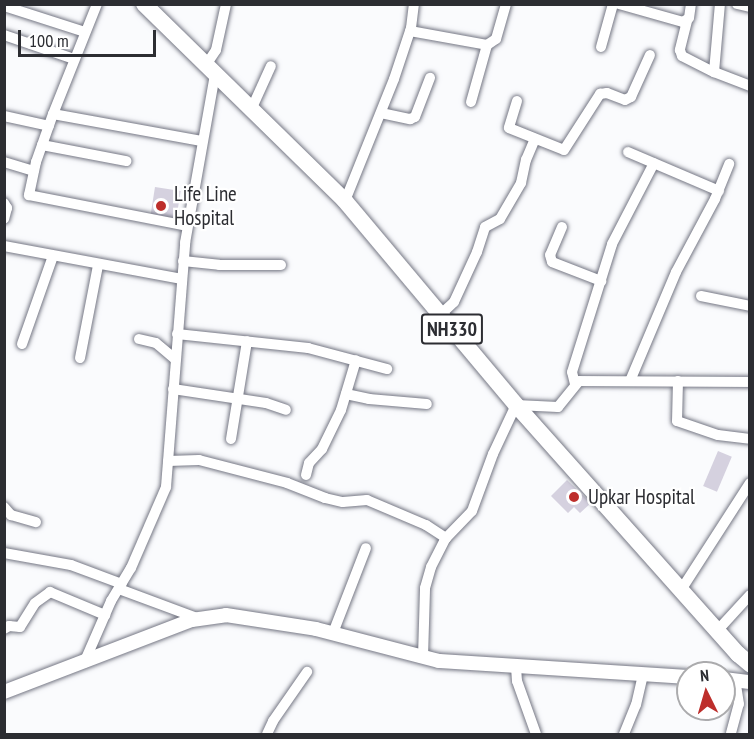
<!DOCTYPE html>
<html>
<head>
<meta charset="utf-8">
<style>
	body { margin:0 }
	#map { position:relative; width:754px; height:739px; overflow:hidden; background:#fafbfd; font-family:"PT Sans Narrow",sans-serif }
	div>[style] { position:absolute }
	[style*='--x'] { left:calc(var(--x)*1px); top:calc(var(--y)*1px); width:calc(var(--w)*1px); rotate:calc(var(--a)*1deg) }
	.building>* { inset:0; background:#d5d1df; transform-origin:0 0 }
	.roads { filter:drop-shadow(0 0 2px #757784) drop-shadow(0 0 2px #757784) }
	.minor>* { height:10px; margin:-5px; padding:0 5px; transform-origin:5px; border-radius:5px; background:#fff }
	.major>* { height:14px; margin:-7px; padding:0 7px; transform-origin:7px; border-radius:7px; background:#fff }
	.highway>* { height:16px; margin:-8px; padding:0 8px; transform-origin:8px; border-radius:8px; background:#fff }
	.dots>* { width:16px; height:16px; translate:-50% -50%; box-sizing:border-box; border:3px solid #fff; border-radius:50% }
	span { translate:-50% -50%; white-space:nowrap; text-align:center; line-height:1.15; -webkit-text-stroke:4.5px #fff; paint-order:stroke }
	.shield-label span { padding:2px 4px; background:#fff; border:2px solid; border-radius:4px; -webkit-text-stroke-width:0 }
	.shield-label { font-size:20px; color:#2c2d32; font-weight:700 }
	.poi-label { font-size:21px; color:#2c2d32 }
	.left { translate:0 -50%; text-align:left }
	.frame { position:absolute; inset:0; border:6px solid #2c2d32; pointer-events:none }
	.north { position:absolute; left:676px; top:661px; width:60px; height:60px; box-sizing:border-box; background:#fff; border:2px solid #ababad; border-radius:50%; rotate:355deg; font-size:16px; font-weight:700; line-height:24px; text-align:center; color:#2c2d32 }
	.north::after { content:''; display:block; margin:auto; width:21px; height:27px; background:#bd2e2b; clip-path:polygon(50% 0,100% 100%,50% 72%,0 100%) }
	.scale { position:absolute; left:18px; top:30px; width:138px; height:27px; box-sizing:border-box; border:3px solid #2c2d32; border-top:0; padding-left:8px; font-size:18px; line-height:21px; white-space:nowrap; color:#2c2d32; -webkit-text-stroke:4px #fff; paint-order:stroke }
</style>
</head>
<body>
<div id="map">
	<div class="building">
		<div style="left:155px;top:187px;width:26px;height:29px;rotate:9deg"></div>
		<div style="left:718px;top:451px;width:15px;height:38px;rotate:23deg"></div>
		<div style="clip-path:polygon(567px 480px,591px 503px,580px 513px,574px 507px,568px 513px,551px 496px)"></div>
	</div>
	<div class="roads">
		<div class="minor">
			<div style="--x:97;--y:4;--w:118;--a:111.8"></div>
			<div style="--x:53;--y:114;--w:51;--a:109.5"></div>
			<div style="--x:36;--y:162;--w:34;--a:102"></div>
			<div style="--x:29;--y:195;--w:161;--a:11.1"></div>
			<div style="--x:619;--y:4;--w:66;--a:15.7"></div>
			<div style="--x:683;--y:22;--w:7;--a:-34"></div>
			<div style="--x:689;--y:18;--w:14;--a:-82"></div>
			<div style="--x:737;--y:4;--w:13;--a:13"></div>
			<div style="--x:4;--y:6;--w:85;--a:17.8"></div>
			<div style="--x:687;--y:21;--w:30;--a:104"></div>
			<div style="--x:680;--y:50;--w:6;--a:72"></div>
			<div style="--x:682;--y:56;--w:36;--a:27"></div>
			<div style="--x:714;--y:72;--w:39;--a:21"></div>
			<div style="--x:410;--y:31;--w:78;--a:10.3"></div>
			<div style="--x:487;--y:45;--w:11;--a:-34"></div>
			<div style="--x:496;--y:39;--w:36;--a:-74"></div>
			<div style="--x:4;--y:35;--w:74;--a:18.9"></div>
			<div style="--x:601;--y:47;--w:45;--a:-74.4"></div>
			<div style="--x:206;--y:65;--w:18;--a:-56"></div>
			<div style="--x:216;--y:50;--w:47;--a:-77.7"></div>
			<div style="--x:714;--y:72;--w:68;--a:-85"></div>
			<div style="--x:517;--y:101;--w:28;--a:107"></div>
			<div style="--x:509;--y:128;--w:59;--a:21.8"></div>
			<div style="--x:564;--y:150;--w:67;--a:-57.3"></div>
			<div style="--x:600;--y:94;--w:7;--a:-8"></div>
			<div style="--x:607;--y:93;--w:19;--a:21"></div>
			<div style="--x:625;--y:100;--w:7;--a:-27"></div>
			<div style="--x:631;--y:97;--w:46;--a:-65.7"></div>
			<div style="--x:471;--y:102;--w:59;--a:-74.3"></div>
			<div style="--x:251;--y:110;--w:48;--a:-65.6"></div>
			<div style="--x:381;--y:113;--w:30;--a:12"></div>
			<div style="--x:410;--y:119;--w:5;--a:-22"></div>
			<div style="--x:415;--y:117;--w:42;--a:-69"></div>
			<div style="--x:53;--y:114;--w:151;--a:10.3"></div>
			<div style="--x:4;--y:116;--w:46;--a:12.5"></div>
			<div style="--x:42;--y:145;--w:86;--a:10.8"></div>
			<div style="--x:628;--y:152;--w:99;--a:23.2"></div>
			<div style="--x:4;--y:162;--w:31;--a:17"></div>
			<div style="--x:345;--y:201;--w:131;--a:-68.1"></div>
			<div style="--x:394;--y:79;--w:54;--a:-71.6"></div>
			<div style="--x:411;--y:28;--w:24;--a:-83"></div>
			<div style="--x:4;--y:203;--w:6;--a:59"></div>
			<div style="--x:7;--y:208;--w:11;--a:105"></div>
			<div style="--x:562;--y:227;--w:30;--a:113"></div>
			<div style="--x:550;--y:255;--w:7;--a:74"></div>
			<div style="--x:552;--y:262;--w:53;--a:21.2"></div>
			<div style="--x:4;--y:246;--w:181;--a:10.5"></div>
			<div style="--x:183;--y:261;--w:36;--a:6"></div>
			<div style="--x:219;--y:265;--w:62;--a:0"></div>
			<div style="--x:701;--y:296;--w:50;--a:11.5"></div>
			<div style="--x:440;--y:315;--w:19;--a:-43"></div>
			<div style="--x:454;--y:302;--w:55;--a:-65.3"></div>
			<div style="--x:477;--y:252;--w:26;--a:-72"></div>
			<div style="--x:485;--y:227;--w:17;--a:-28"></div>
			<div style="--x:500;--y:219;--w:42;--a:-59.7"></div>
			<div style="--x:521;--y:183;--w:24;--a:-78"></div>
			<div style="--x:526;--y:160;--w:23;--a:-67"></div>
			<div style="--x:177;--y:334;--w:132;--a:6.1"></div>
			<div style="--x:308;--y:348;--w:82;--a:14.9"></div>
			<div style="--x:139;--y:339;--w:17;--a:13"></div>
			<div style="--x:156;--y:343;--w:25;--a:40"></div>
			<div style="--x:22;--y:344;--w:93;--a:-70.6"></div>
			<div style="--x:80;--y:358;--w:95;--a:-79"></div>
			<div style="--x:630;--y:381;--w:118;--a:-67.1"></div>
			<div style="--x:676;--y:272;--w:83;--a:-61.9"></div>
			<div style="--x:715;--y:199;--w:38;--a:-68"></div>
			<div style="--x:678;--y:381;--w:40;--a:91.4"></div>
			<div style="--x:677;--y:421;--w:43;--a:18.9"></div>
			<div style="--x:718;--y:435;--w:32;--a:7"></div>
			<div style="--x:575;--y:384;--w:12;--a:-104"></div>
			<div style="--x:572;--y:372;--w:134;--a:-72.6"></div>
			<div style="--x:612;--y:244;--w:91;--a:-62.6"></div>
			<div style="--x:173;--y:389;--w:94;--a:8.6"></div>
			<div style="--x:266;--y:403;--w:21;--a:19"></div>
			<div style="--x:346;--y:394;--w:24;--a:12"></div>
			<div style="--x:369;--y:399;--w:58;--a:4.9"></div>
			<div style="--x:231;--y:439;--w:99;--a:-80.7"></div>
			<div style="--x:168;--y:461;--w:31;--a:-2"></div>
			<div style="--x:199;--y:460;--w:91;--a:14.6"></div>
			<div style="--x:287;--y:483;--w:41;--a:21.5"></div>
			<div style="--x:325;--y:498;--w:18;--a:13"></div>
			<div style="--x:343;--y:502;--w:24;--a:-5"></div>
			<div style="--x:367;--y:500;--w:64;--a:23"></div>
			<div style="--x:426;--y:525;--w:24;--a:33"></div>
			<div style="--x:306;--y:475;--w:12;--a:-76"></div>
			<div style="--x:309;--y:463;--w:19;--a:-47"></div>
			<div style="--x:322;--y:449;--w:43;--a:-64"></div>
			<div style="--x:341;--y:410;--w:52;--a:-73.3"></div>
			<div style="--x:4;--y:507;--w:11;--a:49"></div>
			<div style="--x:11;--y:515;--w:26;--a:16"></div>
			<div style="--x:4;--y:553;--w:68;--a:10.2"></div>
			<div style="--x:71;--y:565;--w:54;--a:20.4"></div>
			<div style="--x:119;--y:589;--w:83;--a:20.4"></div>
			<div style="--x:681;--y:590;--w:127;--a:-57.2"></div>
			<div style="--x:4;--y:629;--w:6;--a:-31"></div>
			<div style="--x:9;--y:626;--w:11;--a:5"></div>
			<div style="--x:20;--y:627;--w:28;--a:-58"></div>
			<div style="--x:35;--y:603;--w:19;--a:-36"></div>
			<div style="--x:50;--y:592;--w:60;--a:22.7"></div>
			<div style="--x:717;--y:631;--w:49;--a:-47.5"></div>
			<div style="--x:333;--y:633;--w:91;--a:-68.8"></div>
			<div style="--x:423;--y:657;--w:69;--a:-88.3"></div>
			<div style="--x:425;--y:588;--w:22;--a:-74"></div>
			<div style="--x:431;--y:567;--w:33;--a:-63"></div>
			<div style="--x:446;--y:538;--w:37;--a:-46"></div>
			<div style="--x:472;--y:511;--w:61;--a:-69.8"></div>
			<div style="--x:493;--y:454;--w:54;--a:-64.9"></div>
			<div style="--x:516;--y:405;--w:42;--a:2.7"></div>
			<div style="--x:558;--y:407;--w:33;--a:-51"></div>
			<div style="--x:579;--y:381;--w:171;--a:0.3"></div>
			<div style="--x:84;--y:663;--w:68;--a:-66.5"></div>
			<div style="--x:111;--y:601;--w:39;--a:-59"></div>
			<div style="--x:131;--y:568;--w:88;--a:-66.6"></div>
			<div style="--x:166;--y:487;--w:245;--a:-85.5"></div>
			<div style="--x:185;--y:243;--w:172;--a:-79.9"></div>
			<div style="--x:516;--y:667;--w:14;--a:86"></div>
			<div style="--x:517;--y:681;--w:56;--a:70.3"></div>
			<div style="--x:731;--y:733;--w:30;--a:-75"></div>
			<div style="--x:739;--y:704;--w:24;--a:-99"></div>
			<div style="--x:267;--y:734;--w:14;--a:-65"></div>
			<div style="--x:273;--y:721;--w:60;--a:-55.2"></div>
			<div style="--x:624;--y:734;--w:31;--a:-68"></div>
			<div style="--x:636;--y:705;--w:32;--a:-77"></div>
		</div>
		<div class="major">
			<div style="--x:724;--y:679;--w:26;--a:7"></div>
			<div style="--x:4;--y:692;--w:201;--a:-21"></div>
			<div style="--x:192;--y:620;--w:34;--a:-8"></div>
			<div style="--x:226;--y:615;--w:91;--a:8.8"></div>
			<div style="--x:316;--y:629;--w:127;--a:14.6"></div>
			<div style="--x:439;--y:661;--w:250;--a:3.7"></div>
		</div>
		<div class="highway">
			<div style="--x:144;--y:4;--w:281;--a:44.4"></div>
			<div style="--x:345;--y:201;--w:266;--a:50"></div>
			<div style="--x:516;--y:405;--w:334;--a:48.3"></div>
			<div style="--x:738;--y:654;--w:16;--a:40"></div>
		</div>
	</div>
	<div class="dots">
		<div style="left:161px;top:206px;background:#bd2e2b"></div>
		<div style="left:574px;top:497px;background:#bd2e2b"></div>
	</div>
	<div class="shield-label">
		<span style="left:452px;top:329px">NH330</span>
	</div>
	<div class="poi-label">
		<span class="left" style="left:174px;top:206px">Life Line<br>Hospital</span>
		<span class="left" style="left:588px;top:497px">Upkar Hospital</span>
	</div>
	<div class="frame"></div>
	<div class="north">N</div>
	<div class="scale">100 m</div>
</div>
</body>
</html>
